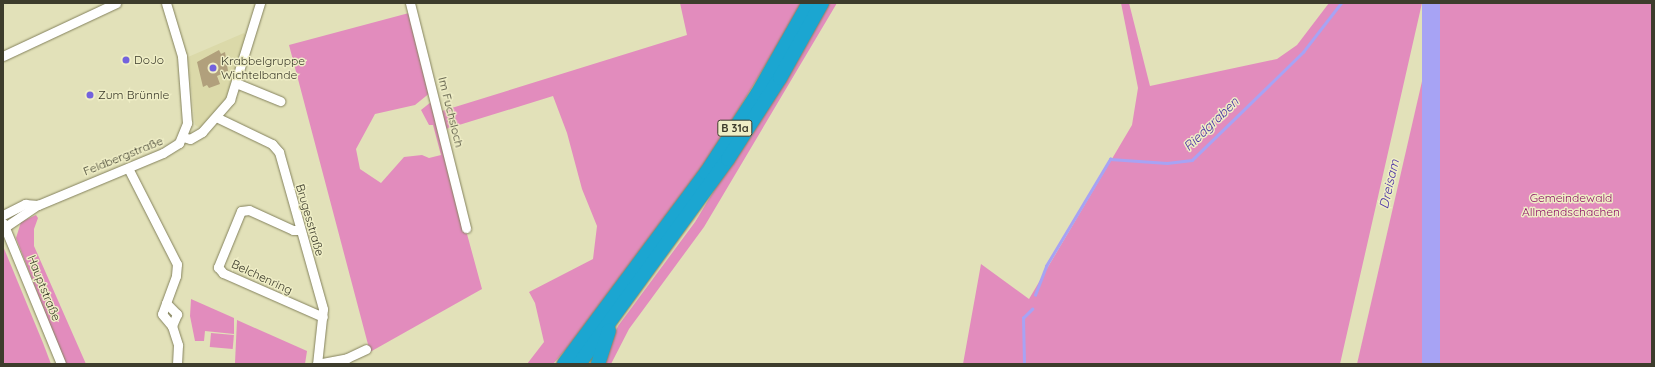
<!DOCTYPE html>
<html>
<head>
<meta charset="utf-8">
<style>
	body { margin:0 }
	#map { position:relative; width:1655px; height:367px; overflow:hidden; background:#e2e1b9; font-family:Quicksand,sans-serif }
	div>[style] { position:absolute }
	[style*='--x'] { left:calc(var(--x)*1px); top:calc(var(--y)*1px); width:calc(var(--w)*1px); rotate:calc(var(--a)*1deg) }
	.built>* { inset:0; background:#dbd9a9 }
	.green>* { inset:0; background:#e28cbd; transform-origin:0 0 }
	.water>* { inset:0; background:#a7a3f4; transform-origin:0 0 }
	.stream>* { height:2.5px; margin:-1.25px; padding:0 1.25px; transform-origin:1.25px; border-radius:1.25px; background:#a7a3f4 }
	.building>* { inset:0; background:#b1a07c }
	.roads { filter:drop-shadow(0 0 1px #84825d) drop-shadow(0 0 1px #84825d) }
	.minor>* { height:9px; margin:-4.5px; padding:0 4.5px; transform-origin:4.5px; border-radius:4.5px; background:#fff }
	.highway>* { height:14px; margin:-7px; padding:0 7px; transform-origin:7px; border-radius:7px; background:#1ba6d1 }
	.dots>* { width:11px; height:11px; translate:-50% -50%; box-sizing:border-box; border:2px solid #efeec6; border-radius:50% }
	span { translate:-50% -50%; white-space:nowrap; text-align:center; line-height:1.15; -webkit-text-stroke:3px #efeec6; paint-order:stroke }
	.shield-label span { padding:1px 3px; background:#efeec6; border:1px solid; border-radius:3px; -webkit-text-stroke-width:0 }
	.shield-label { font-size:11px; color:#3d3c2c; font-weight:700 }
	.poi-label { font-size:12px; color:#3d3c2c }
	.left { translate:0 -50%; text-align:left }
	.street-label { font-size:12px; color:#3d3c2c }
	.park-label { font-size:12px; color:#8d1066 }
	.water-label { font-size:13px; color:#4931a4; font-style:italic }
	.frame { position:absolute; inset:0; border:4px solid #3d3c2c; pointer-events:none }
</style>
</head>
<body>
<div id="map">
	<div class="built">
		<div style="clip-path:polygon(244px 33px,248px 39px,228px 96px,200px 128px,195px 125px,188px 57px)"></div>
	</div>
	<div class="green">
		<div style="clip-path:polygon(680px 3px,803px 3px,708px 160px,583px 330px,553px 364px,527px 364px,544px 342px,535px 303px,529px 292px,593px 259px,597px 226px,582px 189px,567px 133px,553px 96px,446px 129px,442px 111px,687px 35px)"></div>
		<div style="clip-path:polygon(828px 3px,837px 3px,704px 227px,629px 329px,611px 364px,601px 364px,618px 326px,695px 222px)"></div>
		<div style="clip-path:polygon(1121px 3px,1129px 3px,1150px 86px,1277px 59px,1297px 45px,1329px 3px,1422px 3px,1340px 364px,963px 364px,981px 264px,1029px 299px,1132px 125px,1138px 88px)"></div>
		<div style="clip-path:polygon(1440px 3px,1652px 3px,1652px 364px,1357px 364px)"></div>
		<div style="clip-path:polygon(409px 13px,431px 92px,415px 105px,375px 114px,356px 149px,360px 169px,381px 183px,404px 157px,422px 155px,429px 158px,441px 155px,433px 125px,429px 125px,421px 110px,431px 102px,482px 289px,370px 352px,289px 45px)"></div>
		<div style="clip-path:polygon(36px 215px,38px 218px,34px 229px,34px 246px,86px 364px,65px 364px,16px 238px,21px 222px)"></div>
		<div style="clip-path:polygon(3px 246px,43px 343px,51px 364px,3px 364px)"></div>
		<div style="clip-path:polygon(191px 299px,234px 318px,234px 334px,205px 331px,204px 341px,195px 341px,190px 316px)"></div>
		<div style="clip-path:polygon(237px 320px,307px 351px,305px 364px,235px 363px)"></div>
		<div style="left:211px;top:333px;width:23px;height:14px;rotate:5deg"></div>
	</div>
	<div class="water">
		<div style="left:1422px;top:3px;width:18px;height:370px"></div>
	</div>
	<div class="stream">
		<div style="--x:1035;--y:295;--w:31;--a:-69"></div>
		<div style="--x:1046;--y:266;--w:125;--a:-59.1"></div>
		<div style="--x:1110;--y:159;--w:57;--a:4"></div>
		<div style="--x:1167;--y:163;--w:25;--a:-7"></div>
		<div style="--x:1192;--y:160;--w:155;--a:-44.2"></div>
		<div style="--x:1303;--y:52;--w:62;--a:-52.2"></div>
		<div style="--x:1024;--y:364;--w:46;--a:-91.2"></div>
		<div style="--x:1023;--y:318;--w:13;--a:-45"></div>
	</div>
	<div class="building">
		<div style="clip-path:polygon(219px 50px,221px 54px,225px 52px,228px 71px,217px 76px,220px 84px,209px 88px,207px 85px,203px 87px,197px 62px)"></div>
	</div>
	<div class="roads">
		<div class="minor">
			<div style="--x:410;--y:3;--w:232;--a:76"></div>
			<div style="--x:3;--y:56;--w:125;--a:-25.1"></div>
			<div style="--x:236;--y:83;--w:48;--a:22.2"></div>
			<div style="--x:218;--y:118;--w:60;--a:25.7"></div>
			<div style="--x:272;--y:144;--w:11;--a:49"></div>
			<div style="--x:279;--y:152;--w:163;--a:74.3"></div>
			<div style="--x:323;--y:309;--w:55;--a:96.2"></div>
			<div style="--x:183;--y:137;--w:7;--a:16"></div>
			<div style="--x:190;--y:139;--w:14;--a:-30"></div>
			<div style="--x:202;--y:132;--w:43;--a:-48.8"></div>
			<div style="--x:230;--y:100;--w:102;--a:-72.8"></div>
			<div style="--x:128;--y:168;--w:108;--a:63"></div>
			<div style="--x:177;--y:264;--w:12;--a:95"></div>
			<div style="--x:176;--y:276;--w:40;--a:110.2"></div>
			<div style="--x:162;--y:314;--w:16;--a:50"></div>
			<div style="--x:172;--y:326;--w:20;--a:72"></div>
			<div style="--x:178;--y:345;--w:19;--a:93"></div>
			<div style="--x:3;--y:215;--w:25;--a:-27"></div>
			<div style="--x:25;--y:204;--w:13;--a:4"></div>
			<div style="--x:3;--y:223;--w:152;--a:67.6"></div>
			<div style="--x:5;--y:227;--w:40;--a:-34"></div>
			<div style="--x:38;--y:205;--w:135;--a:-22.6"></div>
			<div style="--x:163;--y:153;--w:19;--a:-32"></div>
			<div style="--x:179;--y:143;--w:22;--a:-68"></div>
			<div style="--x:187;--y:123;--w:67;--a:-94.3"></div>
			<div style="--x:182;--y:56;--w:55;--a:-106.8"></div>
			<div style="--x:300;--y:230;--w:7;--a:180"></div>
			<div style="--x:293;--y:230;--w:48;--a:-155.6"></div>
			<div style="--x:249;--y:210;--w:8;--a:173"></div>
			<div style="--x:241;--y:211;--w:61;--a:112.3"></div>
			<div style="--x:218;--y:267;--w:8;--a:50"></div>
			<div style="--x:223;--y:273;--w:109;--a:23.7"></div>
			<div style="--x:166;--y:303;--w:16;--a:45"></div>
			<div style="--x:177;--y:314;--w:13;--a:113"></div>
			<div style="--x:317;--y:364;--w:31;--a:-11"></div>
			<div style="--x:347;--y:358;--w:21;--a:-25"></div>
		</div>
		<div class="highway">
			<div style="--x:564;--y:364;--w:238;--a:-53.4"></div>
			<div style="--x:706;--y:173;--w:95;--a:-57"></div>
			<div style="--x:758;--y:93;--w:103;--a:-60.5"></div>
			<div style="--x:579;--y:364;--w:253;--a:-54"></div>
			<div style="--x:728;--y:159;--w:96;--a:-57.3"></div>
			<div style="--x:780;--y:78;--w:86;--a:-60.8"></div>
			<div style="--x:598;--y:364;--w:35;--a:-72"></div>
		</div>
	</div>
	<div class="dots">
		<div style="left:126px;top:60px;background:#7362dd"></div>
		<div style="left:213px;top:68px;background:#7362dd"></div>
		<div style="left:90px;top:95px;background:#7362dd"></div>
	</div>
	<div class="shield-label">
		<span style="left:735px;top:128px">B 31a</span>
	</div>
	<div class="poi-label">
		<span class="left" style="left:134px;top:60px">DoJo</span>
		<span class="left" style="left:221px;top:68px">Krabbelgruppe<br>Wichtelbande</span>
		<span class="left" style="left:98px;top:95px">Zum Brünnle</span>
	</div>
	<div class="street-label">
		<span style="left:451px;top:112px;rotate:76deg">Im Fuchsloch</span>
		<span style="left:123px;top:156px;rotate:-22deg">Feldbergstraße</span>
		<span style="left:310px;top:220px;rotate:74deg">Brugesstraße</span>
		<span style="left:262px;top:277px;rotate:25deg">Belchenring</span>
		<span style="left:44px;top:288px;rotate:68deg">Hauptstraße</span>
	</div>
	<div class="park-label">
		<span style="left:1571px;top:205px">Gemeindewald<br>Allmendschachen</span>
	</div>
	<div class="water-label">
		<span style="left:1211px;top:124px;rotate:-44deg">Riedgraben</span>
		<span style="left:1389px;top:184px;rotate:-77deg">Dreisam</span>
	</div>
	<div class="frame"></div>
</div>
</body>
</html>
